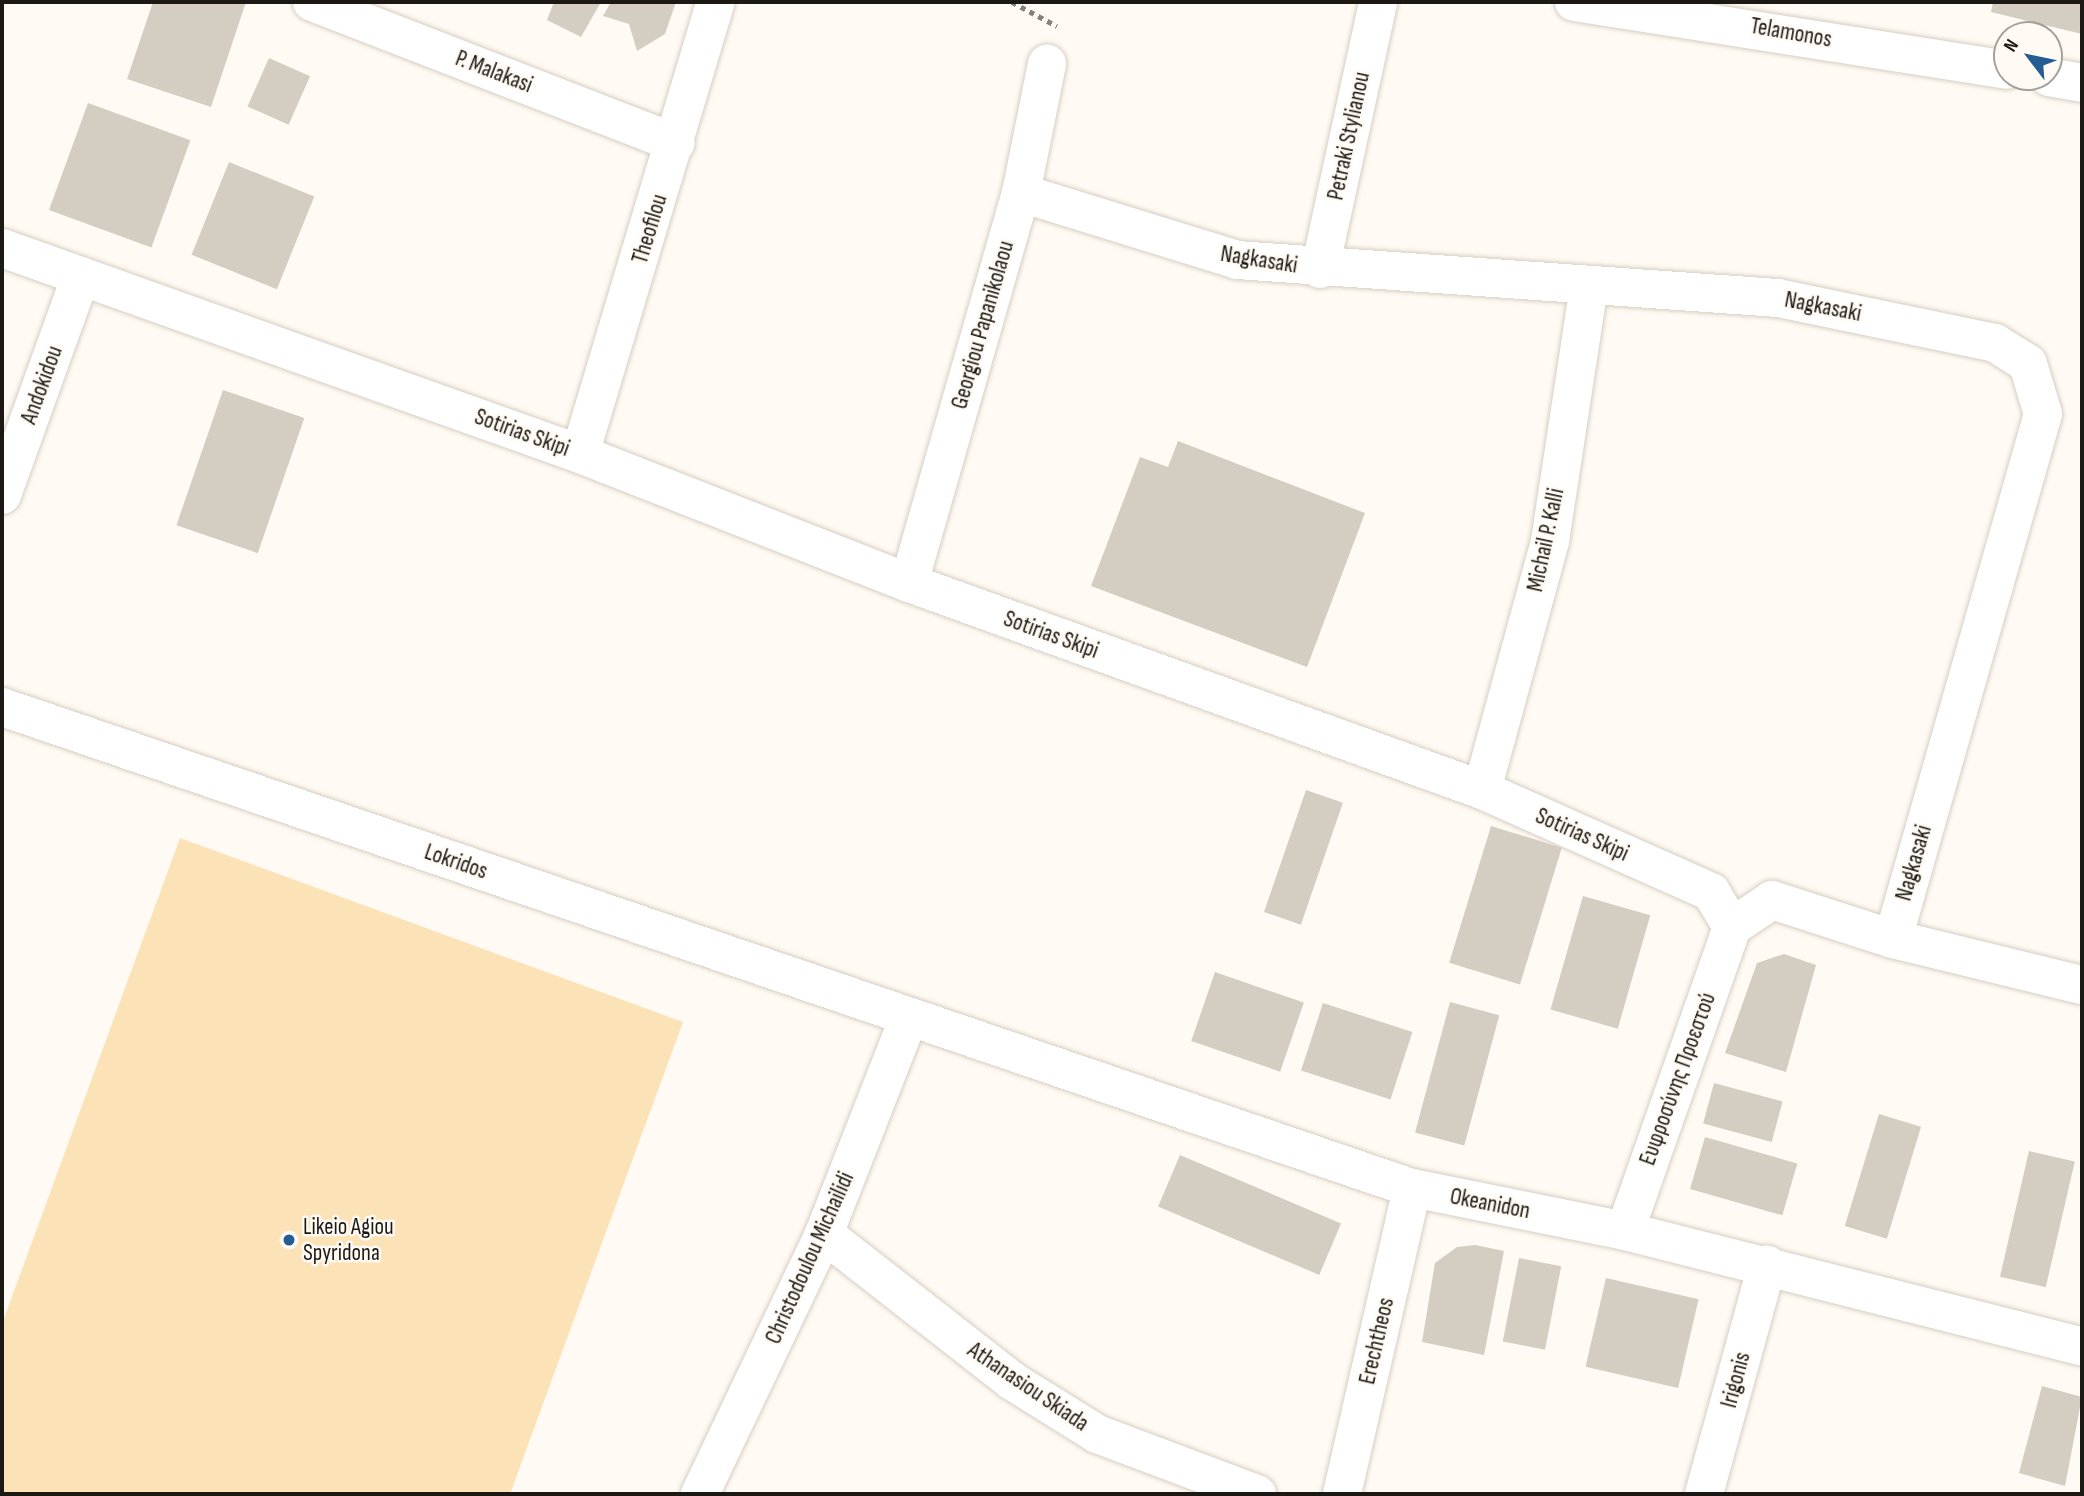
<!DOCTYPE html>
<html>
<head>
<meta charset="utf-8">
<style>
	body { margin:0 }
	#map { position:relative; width:2084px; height:1496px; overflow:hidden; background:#fffaf3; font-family:"Sofia Sans Condensed",sans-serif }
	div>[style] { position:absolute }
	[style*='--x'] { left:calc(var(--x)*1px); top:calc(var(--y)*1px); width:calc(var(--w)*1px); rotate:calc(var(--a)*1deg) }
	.green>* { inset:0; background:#fce2b7 }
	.building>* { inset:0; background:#d4cdc1; transform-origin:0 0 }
	.path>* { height:4.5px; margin-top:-2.25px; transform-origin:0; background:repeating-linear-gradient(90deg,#85817b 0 5px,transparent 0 10px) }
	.roads { filter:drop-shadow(0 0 2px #d5cec2) drop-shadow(0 0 2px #d5cec2) }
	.minor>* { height:38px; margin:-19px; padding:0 19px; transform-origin:19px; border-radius:19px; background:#fff }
	.dots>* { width:19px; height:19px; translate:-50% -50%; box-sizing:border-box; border:4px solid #fffaf3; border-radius:50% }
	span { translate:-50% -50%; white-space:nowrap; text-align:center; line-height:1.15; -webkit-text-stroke:5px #fffaf3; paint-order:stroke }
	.street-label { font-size:23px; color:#1c1915 }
	.poi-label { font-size:23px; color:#1c1915 }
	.left { translate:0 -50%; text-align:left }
	.frame { position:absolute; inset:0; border:4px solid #1c1915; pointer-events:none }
	.north { position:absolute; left:1993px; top:21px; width:70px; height:70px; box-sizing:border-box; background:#fffaf3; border:2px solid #a4a09a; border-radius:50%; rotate:302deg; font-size:19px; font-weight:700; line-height:28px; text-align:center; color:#1c1915 }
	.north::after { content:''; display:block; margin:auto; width:24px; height:32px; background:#265c94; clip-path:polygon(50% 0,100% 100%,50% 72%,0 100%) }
</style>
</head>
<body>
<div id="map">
	<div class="green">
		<div style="clip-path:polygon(180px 838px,683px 1022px,510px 1494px,2px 1494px,2px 1324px)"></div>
	</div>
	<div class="building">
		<div style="clip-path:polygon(153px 2px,246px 2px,211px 107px,127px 79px)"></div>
		<div style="clip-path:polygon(554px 2px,601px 2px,581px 37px,547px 20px)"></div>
		<div style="clip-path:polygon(611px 2px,676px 2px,665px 34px,637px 51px,629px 24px,603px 16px)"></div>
		<div style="clip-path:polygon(1993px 2px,2082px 2px,2082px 34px,1991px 12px)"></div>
		<div style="left:269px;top:58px;width:45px;height:53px;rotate:24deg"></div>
		<div style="left:88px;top:103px;width:109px;height:114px;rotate:20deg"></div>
		<div style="left:229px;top:162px;width:92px;height:100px;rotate:22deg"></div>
		<div style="left:223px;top:390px;width:86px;height:143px;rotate:19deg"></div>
		<div style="clip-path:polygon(1178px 441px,1365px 513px,1307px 667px,1091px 586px,1140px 457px,1168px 467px)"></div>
		<div style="left:1306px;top:790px;width:39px;height:129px;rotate:19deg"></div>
		<div style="left:1491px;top:826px;width:74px;height:143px;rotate:17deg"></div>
		<div style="left:1583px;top:896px;width:70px;height:118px;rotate:16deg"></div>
		<div style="clip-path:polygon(1784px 954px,1816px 965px,1786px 1072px,1725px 1053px,1757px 963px)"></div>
		<div style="left:1215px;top:972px;width:94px;height:73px;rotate:19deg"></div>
		<div style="left:1450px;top:1002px;width:51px;height:135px;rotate:15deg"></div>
		<div style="left:1323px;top:1003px;width:94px;height:71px;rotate:18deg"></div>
		<div style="left:1714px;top:1083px;width:71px;height:42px;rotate:15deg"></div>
		<div style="left:1879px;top:1114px;width:44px;height:117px;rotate:17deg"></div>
		<div style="left:1705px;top:1137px;width:96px;height:54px;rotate:16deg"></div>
		<div style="left:2029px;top:1151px;width:47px;height:129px;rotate:13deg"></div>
		<div style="left:1180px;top:1155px;width:175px;height:56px;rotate:23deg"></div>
		<div style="clip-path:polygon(1475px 1245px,1504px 1251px,1484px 1355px,1422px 1342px,1435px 1263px,1457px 1247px)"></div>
		<div style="left:1519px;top:1258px;width:43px;height:85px;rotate:11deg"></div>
		<div style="left:1606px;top:1278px;width:95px;height:91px;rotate:13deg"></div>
		<div style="clip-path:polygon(2042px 1386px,2082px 1397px,2065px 1486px,2019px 1473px)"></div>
	</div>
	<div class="path">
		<div style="--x:1012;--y:2;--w:51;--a:28.1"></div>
	</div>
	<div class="roads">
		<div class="minor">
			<div style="--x:312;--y:2;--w:390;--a:21.2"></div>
			<div style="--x:1574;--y:2;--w:438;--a:8.9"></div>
			<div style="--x:2049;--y:77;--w:34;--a:10"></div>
			<div style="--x:1021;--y:193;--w:226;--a:17.2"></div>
			<div style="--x:1237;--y:260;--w:542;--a:4.02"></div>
			<div style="--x:1778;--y:298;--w:222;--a:11.7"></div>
			<div style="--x:1995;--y:343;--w:39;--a:32"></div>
			<div style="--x:2028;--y:364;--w:52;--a:73.3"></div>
			<div style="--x:2043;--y:414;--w:546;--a:105.95"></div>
			<div style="--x:2;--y:248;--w:614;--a:19.62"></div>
			<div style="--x:580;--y:454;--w:353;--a:21.4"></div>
			<div style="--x:909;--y:583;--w:609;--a:19.86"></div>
			<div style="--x:1482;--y:790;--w:251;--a:24"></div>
			<div style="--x:1711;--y:892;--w:41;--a:59"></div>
			<div style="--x:1320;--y:269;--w:273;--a:-77.7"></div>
			<div style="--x:580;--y:454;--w:472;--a:-73.3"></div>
			<div style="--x:2;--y:495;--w:233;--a:-70.2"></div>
			<div style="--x:909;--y:583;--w:406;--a:-74"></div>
			<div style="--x:1021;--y:193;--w:132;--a:-78.6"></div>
			<div style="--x:2;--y:707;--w:1490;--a:18.84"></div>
			<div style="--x:1412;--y:1188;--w:217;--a:11.4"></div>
			<div style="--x:1625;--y:1231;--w:471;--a:14.2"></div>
			<div style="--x:1482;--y:790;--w:258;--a:-74.7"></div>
			<div style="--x:1550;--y:541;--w:259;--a:-81.3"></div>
			<div style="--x:1732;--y:927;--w:48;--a:-34"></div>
			<div style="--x:1772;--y:900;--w:127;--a:17.9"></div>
			<div style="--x:1893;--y:939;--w:195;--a:13.7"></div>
			<div style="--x:1625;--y:1231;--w:322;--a:-70.6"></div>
			<div style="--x:824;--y:1234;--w:239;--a:38"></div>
			<div style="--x:1012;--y:1381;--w:100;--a:31.9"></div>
			<div style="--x:1097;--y:1434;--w:171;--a:20.6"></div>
			<div style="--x:700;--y:1494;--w:288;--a:-64.5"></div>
			<div style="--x:824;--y:1234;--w:233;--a:-68.6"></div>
			<div style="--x:1342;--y:1494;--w:314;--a:-77.1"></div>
			<div style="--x:1704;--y:1494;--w:238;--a:-74.6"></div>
		</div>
	</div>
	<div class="dots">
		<div style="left:289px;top:1240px;background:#265c94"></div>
	</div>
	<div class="street-label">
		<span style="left:1791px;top:33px;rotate:10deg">Telamonos</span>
		<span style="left:494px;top:72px;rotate:21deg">P. Malakasi</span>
		<span style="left:1349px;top:136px;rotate:-78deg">Petraki Stylianou</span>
		<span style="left:650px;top:229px;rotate:-73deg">Theofilou</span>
		<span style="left:1259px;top:260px;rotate:9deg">Nagkasaki</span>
		<span style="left:1823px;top:307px;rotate:11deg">Nagkasaki</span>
		<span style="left:983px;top:325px;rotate:-74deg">Georgiou Papanikolaou</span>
		<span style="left:42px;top:385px;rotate:-70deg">Andokidou</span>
		<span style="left:522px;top:433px;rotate:20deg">Sotirias Skipi</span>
		<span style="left:1546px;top:540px;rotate:-78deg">Michail P. Kalli</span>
		<span style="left:1051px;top:635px;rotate:20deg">Sotirias Skipi</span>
		<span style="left:1582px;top:835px;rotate:24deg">Sotirias Skipi</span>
		<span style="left:456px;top:862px;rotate:19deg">Lokridos</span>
		<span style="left:1914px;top:863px;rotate:-74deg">Nagkasaki</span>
		<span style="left:1678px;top:1079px;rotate:-70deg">Ευφροσύνης Προεστού</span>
		<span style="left:1490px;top:1204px;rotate:11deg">Okeanidon</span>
		<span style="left:810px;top:1258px;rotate:-66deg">Christodoulou Michailidi</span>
		<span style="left:1377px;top:1341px;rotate:-77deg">Erechtheos</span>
		<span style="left:1736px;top:1380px;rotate:-75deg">Irigonis</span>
		<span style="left:1028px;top:1387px;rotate:34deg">Athanasiou Skiada</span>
	</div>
	<div class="poi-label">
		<span class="left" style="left:303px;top:1240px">Likeio Agiou<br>Spyridona</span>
	</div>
	<div class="frame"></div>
	<div class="north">N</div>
</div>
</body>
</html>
